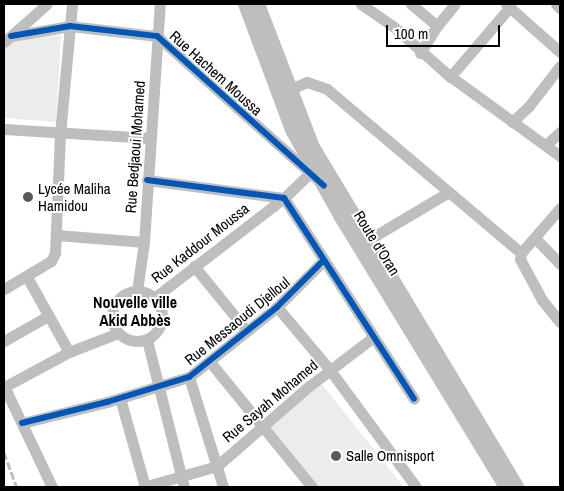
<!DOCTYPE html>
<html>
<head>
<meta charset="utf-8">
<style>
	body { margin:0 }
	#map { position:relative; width:564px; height:491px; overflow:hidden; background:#fff; font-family:"Archivo Narrow",sans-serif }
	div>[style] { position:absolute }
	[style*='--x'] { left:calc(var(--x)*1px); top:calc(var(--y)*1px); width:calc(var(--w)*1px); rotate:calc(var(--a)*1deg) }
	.green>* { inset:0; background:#ececec }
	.minor>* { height:11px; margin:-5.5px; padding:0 5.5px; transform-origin:5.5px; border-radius:5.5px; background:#bebebe }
	.minor>.ring { margin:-5.5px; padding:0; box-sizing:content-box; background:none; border:11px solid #bebebe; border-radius:50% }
	.major>* { height:14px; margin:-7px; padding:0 7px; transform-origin:7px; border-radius:7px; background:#bebebe }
	.rail>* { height:2.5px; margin-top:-1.25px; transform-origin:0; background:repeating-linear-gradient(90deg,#bebebe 0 8px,transparent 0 10.5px) }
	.cycleway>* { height:6px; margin:-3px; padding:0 3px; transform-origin:3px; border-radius:3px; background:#0057b8 }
	.dots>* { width:14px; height:14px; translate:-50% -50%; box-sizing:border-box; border:2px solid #fff; border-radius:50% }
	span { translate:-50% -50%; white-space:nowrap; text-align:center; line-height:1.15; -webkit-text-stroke:4px #fff; paint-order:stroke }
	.street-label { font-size:15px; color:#000 }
	.poi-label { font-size:15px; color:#000 }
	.left { translate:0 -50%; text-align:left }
	.neighbourhood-label { font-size:16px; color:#000; font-weight:700 }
	.frame { position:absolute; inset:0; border:5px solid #000; pointer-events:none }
	.scale { position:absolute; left:386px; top:25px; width:114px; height:22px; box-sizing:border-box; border:2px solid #000; border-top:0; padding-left:6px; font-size:15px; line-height:18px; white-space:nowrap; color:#000; -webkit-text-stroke:4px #fff; paint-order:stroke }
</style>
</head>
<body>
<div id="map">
	<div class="green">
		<div style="clip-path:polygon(61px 35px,56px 122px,4px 118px,4px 47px,14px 38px)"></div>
		<div style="clip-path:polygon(320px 382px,403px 486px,402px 487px,318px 487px,267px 425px)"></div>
	</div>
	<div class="minor">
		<div style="--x:361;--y:4;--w:39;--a:35"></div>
		<div style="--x:393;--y:26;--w:72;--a:41.6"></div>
		<div style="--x:447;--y:74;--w:140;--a:36"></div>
		<div style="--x:411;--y:4;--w:34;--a:40"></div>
		<div style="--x:506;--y:4;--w:72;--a:41.6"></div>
		<div style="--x:556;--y:4;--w:6;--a:45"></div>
		<div style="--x:11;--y:36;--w:60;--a:-9.6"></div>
		<div style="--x:70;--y:26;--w:88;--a:6.6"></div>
		<div style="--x:157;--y:36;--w:216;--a:41.8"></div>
		<div style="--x:4;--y:42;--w:57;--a:-41.5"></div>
		<div style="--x:420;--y:53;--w:32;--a:-58"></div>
		<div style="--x:437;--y:26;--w:28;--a:-51"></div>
		<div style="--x:450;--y:77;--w:92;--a:-49.4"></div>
		<div style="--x:291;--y:89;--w:17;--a:-24"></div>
		<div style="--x:307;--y:82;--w:21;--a:19"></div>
		<div style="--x:327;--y:89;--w:254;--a:40.2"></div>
		<div style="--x:512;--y:122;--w:23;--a:-43"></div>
		<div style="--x:529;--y:106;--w:51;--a:-52.2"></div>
		<div style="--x:4;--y:129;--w:146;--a:3.5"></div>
		<div style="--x:546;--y:145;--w:19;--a:-43"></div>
		<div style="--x:147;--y:180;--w:138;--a:7.5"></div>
		<div style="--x:284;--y:198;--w:239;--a:57.1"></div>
		<div style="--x:560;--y:208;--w:60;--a:130.9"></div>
		<div style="--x:521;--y:253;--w:6;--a:99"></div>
		<div style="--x:520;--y:259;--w:47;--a:61.8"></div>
		<div style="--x:542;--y:300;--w:28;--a:51"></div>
		<div style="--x:57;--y:235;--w:87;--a:4.6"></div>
		<div style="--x:535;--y:238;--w:36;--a:46"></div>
		<div style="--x:368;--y:240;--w:94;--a:-30.7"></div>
		<div style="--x:194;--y:266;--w:82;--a:50.9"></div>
		<div style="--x:27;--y:277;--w:86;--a:60.8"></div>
		<div style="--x:4;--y:289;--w:55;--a:-30.8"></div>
		<div style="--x:51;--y:261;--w:9;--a:-63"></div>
		<div style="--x:55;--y:253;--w:119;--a:-87.6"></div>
		<div style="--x:60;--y:134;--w:131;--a:-84.7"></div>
		<div style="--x:137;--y:291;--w:49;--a:-81.9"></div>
		<div style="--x:144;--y:242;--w:239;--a:-86.2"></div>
		<div class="ring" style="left:112px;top:291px;width:39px;height:39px"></div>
		<div style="--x:154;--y:298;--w:164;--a:-37.6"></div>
		<div style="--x:284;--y:198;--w:36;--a:-44"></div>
		<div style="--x:277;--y:307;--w:82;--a:49.9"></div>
		<div style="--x:330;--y:370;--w:145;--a:53.7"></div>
		<div style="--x:147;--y:340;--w:152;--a:75.9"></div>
		<div style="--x:4;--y:341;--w:51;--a:-29.6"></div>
		<div style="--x:210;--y:362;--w:161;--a:50.8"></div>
		<div style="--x:189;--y:377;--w:115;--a:72.8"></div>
		<div style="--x:4;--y:386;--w:112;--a:64.6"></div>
		<div style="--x:4;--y:387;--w:74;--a:-28.3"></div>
		<div style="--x:69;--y:352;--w:53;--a:-21.2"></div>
		<div style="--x:120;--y:398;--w:92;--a:74.3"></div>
		<div style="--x:22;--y:423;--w:88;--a:-13.9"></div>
		<div style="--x:107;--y:402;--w:86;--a:-17"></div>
		<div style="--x:189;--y:377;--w:112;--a:-38.5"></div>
		<div style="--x:277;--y:307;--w:64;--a:-45"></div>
		<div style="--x:143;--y:487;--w:77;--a:-15.8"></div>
		<div style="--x:217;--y:466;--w:121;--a:-41"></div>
		<div style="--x:308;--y:387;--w:81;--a:-37.4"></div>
	</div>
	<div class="major">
		<div style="--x:245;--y:4;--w:134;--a:69.5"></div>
		<div style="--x:292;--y:130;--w:100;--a:60.6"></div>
		<div style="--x:341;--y:217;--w:316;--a:58.6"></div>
		<div style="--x:258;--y:4;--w:153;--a:69"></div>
		<div style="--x:313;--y:147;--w:397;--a:59"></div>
	</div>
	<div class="rail">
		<div style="--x:4;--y:452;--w:37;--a:70"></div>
	</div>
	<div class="cycleway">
		<div style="--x:11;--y:36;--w:60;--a:-9.6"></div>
		<div style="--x:70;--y:26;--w:88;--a:6.6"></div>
		<div style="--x:157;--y:36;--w:224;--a:41.9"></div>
		<div style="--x:147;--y:180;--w:138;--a:7.5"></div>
		<div style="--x:284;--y:198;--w:239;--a:57.1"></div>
		<div style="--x:22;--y:423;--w:88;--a:-13.9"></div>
		<div style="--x:107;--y:402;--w:86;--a:-17"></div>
		<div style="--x:189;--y:377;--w:112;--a:-38.5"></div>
		<div style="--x:277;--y:307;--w:64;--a:-45"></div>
	</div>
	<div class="dots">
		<div style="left:28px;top:197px;background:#595959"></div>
		<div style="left:336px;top:456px;background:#595959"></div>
	</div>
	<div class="street-label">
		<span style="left:216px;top:73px;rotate:42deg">Rue Hachem Moussa</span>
		<span style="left:135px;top:147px;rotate:-86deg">Rue Bedjaoui Mohamed</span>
		<span style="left:200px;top:243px;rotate:-38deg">Rue Kaddour Moussa</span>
		<span style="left:377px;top:243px;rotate:58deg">Route d'Oran</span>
		<span style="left:237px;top:321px;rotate:-39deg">Rue Messaoudi Djelloul</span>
		<span style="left:270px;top:401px;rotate:-40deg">Rue Sayah Mohamed</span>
	</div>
	<div class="poi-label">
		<span class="left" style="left:38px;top:197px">Lycée Maliha<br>Hamidou</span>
		<span class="left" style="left:346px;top:456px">Salle Omnisport</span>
	</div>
	<div class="neighbourhood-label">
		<span style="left:135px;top:311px">Nouvelle ville<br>Akid Abbès</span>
	</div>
	<div class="frame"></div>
	<div class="scale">100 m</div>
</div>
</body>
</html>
